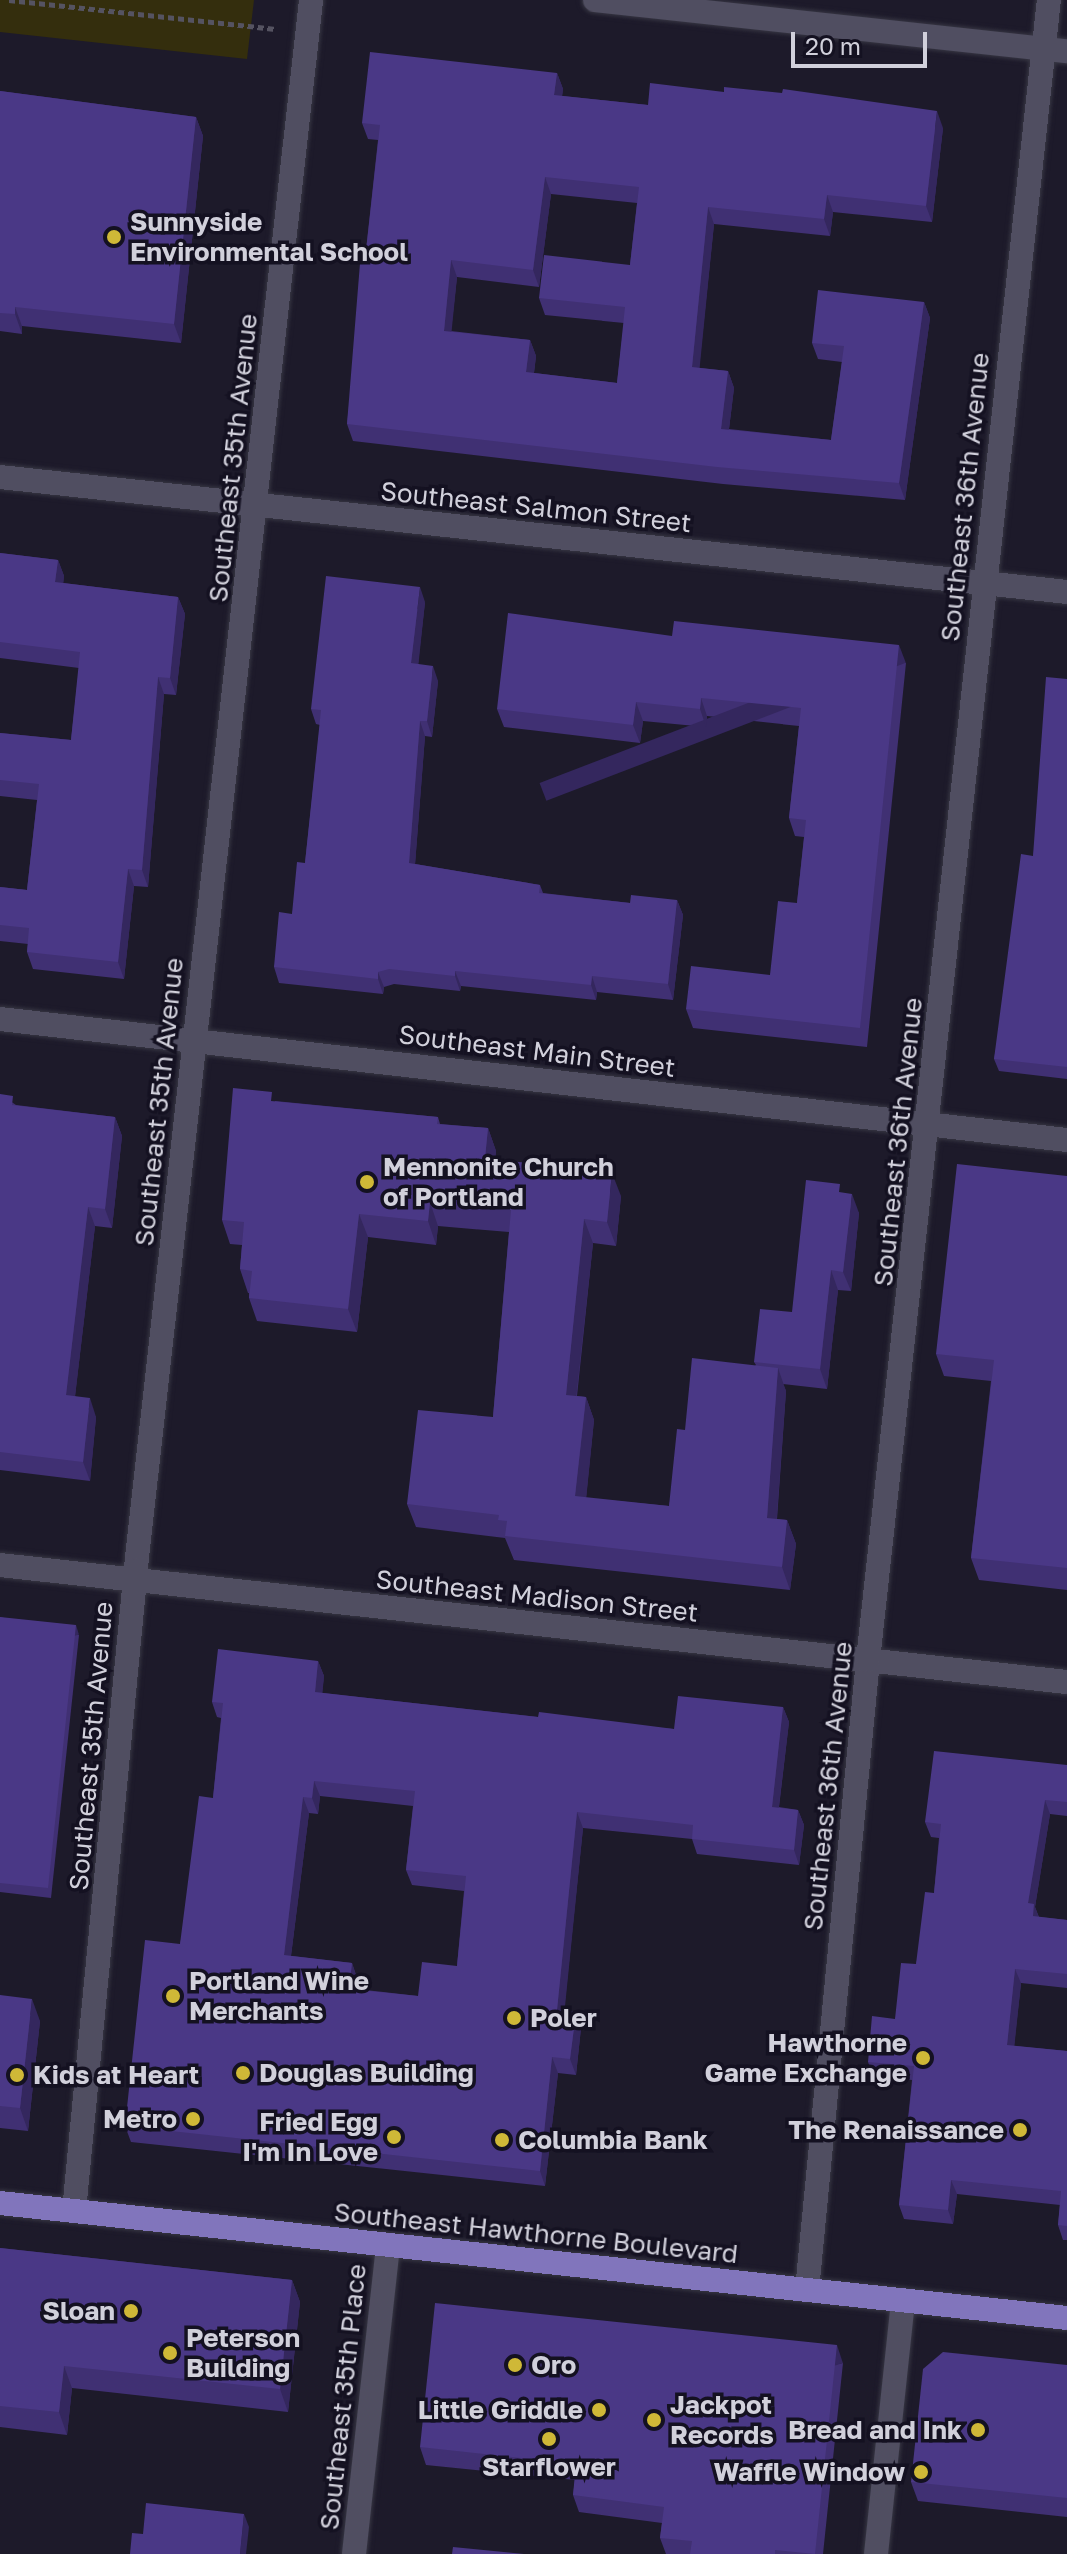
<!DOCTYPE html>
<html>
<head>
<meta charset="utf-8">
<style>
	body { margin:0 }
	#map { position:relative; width:1067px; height:2554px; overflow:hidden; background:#1d1a2a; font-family:"Golos Text",sans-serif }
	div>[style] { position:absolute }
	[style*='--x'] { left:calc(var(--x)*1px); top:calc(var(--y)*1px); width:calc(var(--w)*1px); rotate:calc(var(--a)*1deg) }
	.green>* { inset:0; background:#342e0d }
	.path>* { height:5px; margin-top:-2.5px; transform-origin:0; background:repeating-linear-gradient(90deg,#555361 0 6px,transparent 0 10px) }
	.roads { filter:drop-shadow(0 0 2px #373643) drop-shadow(0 0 2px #373643) }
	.minor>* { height:24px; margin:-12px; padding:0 12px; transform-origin:12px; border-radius:12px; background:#504e61 }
	.major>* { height:24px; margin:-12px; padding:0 12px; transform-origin:12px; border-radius:12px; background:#8175bc }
	.wall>* { inset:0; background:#403073 }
	.shaded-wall>* { inset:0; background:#34275e; transform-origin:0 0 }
	.building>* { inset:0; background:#4a3886 }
	.dots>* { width:22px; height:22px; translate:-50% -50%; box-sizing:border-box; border:4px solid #141121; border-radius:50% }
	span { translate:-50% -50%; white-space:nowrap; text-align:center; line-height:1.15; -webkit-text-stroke:7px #141121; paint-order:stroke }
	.poi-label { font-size:26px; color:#d1d0db; font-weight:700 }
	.left { translate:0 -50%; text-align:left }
	.right { translate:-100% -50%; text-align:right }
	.street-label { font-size:26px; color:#d1d0db }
	.scale { position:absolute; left:791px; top:32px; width:136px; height:36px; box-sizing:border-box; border:4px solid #d1d0db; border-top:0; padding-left:10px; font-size:24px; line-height:28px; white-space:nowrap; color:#d1d0db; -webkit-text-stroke:6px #141121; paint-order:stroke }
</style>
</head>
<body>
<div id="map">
	<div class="green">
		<div style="clip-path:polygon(0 0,254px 0,247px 59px,0 32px)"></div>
	</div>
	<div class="path">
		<div style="--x:9;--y:0;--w:268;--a:6.2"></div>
	</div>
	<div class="roads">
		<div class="minor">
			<div style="--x:595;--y:0;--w:475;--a:6.2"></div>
			<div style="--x:0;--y:477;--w:1073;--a:6.15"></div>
			<div style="--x:0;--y:1019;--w:1074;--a:6.47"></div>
			<div style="--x:0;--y:1565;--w:1073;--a:6.26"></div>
			<div style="--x:74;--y:2211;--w:666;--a:-84.49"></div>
			<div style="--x:138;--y:1548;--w:1558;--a:-83.62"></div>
			<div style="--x:807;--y:2290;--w:633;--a:-84.47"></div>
			<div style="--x:868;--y:1660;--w:1670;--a:-83.78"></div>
			<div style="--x:354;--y:2554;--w:311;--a:-83.7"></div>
			<div style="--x:876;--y:2554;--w:255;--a:-83.9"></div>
		</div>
		<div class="major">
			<div style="--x:0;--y:2203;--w:1073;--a:6.15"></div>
		</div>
	</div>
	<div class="wall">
		<div style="clip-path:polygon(evenodd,557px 73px,563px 89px,562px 96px,648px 105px,943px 128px,932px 222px,833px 212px,830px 236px,714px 224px,699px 368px,728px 371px,734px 388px,729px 429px,831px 440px,842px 362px,818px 359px,812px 343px,924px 302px,930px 318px,905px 500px,723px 484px,353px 441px,347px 424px,378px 140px,368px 139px,362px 123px,557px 73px,551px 194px,637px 203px,630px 265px,539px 298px,545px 315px,624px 323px,617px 383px,534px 373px,536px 356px,530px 340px,451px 331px,457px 277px,539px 287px,551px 194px)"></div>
		<div style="clip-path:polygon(0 91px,196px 117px,203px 136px,181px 343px,22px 326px,22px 334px,0 331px)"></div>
		<div style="clip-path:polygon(0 553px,58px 560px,64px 576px,63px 583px,178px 597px,185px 614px,176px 695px,164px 694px,148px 887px,134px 886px,124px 979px,33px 969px,27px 952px,28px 944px,0 941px,0 887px,27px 890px,37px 800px,0 796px,0 733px,71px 740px,79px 668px,0 658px)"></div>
		<div style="clip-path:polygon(425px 602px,418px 664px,438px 681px,432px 737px,425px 736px,415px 864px,540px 885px,543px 893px,630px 903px,677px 900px,683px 915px,673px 1000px,597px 992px,596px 1000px,461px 986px,460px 991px,394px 984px,384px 987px,383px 994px,279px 983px,274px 967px,292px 914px,305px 863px,320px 725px,316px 724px,311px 709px)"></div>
		<div style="clip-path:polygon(672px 636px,906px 663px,867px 1047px,693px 1028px,686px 1009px,770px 975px,797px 903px,804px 837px,795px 836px,789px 818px,799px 726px,707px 716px,706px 727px,643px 721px,640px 743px,504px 727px,497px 709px)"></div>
		<div style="clip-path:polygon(1067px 679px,1067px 1079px,999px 1071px,994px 1059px)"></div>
		<div style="clip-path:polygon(0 1094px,16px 1105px,115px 1117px,122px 1136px,112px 1228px,95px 1226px,75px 1396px,96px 1417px,90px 1481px,0 1470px)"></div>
		<div style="clip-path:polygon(275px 1101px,438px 1117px,440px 1124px,488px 1128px,496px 1151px,495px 1159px,621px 1196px,616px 1246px,593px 1243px,577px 1396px,586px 1397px,594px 1420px,586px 1498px,669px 1506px,685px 1430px,756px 1365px,754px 1362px,792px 1312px,843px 1193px,859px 1213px,851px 1291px,838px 1290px,827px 1389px,783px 1384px,786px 1391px,777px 1519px,787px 1520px,796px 1544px,790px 1590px,514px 1560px,505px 1538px,416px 1527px,407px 1504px,493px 1417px,509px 1232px,438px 1226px,436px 1245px,368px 1237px,357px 1332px,257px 1321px,249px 1298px,249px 1293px,248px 1293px,240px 1269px,242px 1245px,230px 1244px,222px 1220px)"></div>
		<div style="clip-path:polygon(1067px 1176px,1067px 1590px,979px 1580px,971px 1558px,991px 1381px,944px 1376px,936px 1354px)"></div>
		<div style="clip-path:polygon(0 1617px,79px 1635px,51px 1898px,0 1892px)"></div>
		<div style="clip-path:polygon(evenodd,318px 1661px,324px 1676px,322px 1693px,538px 1717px,674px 1729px,783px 1707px,789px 1722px,779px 1807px,798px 1810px,804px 1825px,799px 1865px,697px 1854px,692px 1839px,583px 1828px,564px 2011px,581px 2028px,576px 2075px,558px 2073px,545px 2186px,131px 2142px,125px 2126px,180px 1944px,213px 1798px,221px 1718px,217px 1717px,212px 1702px,318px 1661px,320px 1796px,413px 1806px,406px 1870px,412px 1885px,464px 1891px,457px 1966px,418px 1996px,356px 1989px,357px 1978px,352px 1963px,291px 1956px,309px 1813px,318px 1814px,320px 1796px)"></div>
		<div style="clip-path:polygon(1067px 1765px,1067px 1816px,1050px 1814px,1035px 1907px,1039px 1917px,1067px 1920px,1067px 1988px,1021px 1983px,1014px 2046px,1067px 2051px,1067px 2240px,1063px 2240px,1058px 2225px,1060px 2205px,957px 2194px,953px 2224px,904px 2219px,899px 2205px,912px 2080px,873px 2076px,868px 2062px,895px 2019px,916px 1964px,934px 1893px,939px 1838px,931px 1837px,925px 1822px)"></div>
		<div style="clip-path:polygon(0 1995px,40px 2021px,28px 2131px,0 2128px)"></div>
		<div style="clip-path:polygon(0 2248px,292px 2280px,300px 2302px,288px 2412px,72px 2388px,67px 2435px,0 2427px)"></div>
		<div style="clip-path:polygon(843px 2363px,823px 2554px,666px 2554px,660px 2538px,662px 2523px,579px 2512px,573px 2495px,575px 2480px,426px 2465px,420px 2447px)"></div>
		<div style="clip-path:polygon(1067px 2365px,1067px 2517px,918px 2501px,911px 2482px)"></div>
	</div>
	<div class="shaded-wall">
		<div style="clip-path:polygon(557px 73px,563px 89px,560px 112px,554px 95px)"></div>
		<div style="clip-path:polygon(937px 111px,943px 128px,932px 222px,926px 206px)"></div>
		<div style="clip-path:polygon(196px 117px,203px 136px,181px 343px,174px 324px)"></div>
		<div style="clip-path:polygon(545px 177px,551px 194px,539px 287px,533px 270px)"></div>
		<div style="clip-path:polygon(827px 195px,833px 212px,830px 236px,824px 219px)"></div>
		<div style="clip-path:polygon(708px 207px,714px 224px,698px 384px,692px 367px)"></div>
		<div style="clip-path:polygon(451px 260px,457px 277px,450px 347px,444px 331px)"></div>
		<div style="clip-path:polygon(924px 302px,930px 318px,905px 500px,899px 483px)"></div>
		<div style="clip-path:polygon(15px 307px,22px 326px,22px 334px,15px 314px)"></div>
		<div style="clip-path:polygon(530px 340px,536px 356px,532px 388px,526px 372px)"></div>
		<div style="clip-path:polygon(728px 371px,734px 388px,727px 445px,721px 429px)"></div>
		<div style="clip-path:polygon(58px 560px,64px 576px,62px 599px,55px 582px)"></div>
		<div style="clip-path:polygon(420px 587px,425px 602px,417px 678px,411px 663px)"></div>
		<div style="clip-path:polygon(178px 597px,185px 614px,176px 695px,170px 678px)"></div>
		<div style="left:899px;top:645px;width:19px;height:385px;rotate:69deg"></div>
		<div style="clip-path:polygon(433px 666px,438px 681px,432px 737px,427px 721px)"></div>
		<div style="clip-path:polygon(158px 677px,164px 694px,148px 887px,142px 870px)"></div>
		<div style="clip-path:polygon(701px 698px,707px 716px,706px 727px,700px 709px)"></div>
		<div style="clip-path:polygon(636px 702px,643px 721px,640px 743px,633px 725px)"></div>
		<div style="clip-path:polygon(420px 721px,425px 736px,414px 878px,409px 863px)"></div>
		<div style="clip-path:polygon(128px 869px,134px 886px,124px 979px,118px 962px)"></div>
		<div style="clip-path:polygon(677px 900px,683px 915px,673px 1000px,668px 984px)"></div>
		<div style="clip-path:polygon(455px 971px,461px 986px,460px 991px,455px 976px)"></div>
		<div style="clip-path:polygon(378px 972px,384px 987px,383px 994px,378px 979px)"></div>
		<div style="clip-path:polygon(592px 976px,597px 992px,596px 1000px,591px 985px)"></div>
		<div style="clip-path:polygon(115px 1117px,122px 1136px,112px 1228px,105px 1209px)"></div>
		<div style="clip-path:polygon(488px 1128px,496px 1151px,493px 1181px,485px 1158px)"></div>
		<div style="clip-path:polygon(612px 1173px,621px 1196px,616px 1246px,607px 1222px)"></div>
		<div style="clip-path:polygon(852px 1194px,859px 1213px,851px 1291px,843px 1272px)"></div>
		<div style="clip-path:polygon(430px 1202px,438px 1226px,436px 1245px,428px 1221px)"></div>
		<div style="clip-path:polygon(88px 1207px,95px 1226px,73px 1414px,66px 1395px)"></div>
		<div style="clip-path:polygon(359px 1214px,368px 1237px,357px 1332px,348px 1309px)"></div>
		<div style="clip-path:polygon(584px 1219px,593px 1243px,574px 1418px,566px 1395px)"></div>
		<div style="clip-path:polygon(831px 1270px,838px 1290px,827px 1389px,820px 1369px)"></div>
		<div style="clip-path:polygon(778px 1368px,786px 1391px,775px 1542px,767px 1518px)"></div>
		<div style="clip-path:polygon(586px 1397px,594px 1420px,584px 1520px,575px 1496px)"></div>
		<div style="clip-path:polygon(90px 1398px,96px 1417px,90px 1481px,83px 1462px)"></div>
		<div style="clip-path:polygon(787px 1520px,796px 1544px,790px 1590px,782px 1567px)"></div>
		<div style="left:76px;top:1625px;width:10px;height:264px;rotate:73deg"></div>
		<div style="clip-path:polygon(318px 1661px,324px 1676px,321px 1708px,315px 1692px)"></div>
		<div style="clip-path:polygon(783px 1707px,789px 1722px,777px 1822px,772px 1807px)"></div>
		<div style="clip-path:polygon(314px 1781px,320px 1796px,318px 1814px,312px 1798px)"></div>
		<div style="clip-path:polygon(303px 1797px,309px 1813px,289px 1971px,284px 1955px)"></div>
		<div style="clip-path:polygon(1045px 1800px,1050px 1814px,1035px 1907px,1039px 1918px,1038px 1931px,1028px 1903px)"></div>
		<div style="clip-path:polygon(798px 1810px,804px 1825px,799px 1865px,794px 1850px)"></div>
		<div style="clip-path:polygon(577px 1812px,583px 1828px,563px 2026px,557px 2010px)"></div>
		<div style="clip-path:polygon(352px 1963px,357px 1978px,354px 2004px,349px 1989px)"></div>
		<div style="clip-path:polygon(1015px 1969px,1021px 1983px,1013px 2059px,1007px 2045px)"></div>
		<div style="clip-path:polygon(32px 1999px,40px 2021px,28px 2131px,20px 2108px)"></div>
		<div style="clip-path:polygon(576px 2012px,581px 2028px,576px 2075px,570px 2059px)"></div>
		<div style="clip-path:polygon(552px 2057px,558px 2073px,545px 2186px,540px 2171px)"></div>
		<div style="clip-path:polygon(951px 2180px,957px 2194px,953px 2224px,948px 2210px)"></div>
		<div style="clip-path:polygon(292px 2280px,300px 2302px,288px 2412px,280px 2389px)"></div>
		<div style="left:837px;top:2345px;width:19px;height:210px;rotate:72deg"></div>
		<div style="clip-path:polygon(64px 2366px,72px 2388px,67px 2435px,59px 2412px)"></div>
		<div style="clip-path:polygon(244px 2514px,249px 2527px,246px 2554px,240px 2554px)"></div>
	</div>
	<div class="building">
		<div style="clip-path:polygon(evenodd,370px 52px,557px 73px,554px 95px,648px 105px,650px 83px,724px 92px,724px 87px,782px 93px,783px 89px,937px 111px,926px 206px,827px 195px,824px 219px,708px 207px,692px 367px,728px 371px,721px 429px,831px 440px,844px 346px,812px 343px,818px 290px,924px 302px,899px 483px,717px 467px,347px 424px,361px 251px,366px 251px,380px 125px,362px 123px,370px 52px,545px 177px,639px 187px,630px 265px,544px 255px,539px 298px,625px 307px,617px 383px,526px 372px,530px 340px,444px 331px,451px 260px,533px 270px,545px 177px)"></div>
		<div style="clip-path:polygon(0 91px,196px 117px,174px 324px,15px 307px,15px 314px,0 313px)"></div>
		<div style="clip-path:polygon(0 553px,58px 560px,55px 582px,178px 597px,170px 678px,158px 677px,142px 870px,128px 869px,118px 962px,27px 952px,29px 928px,0 925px,0 887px,27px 890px,39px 784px,0 780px,0 733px,71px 740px,80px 652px,0 642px)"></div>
		<div style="clip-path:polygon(326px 576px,420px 587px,411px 663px,433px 666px,427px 721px,420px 721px,409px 863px,540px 885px,539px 893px,630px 903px,631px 895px,677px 900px,668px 984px,592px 976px,591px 985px,455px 971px,455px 976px,389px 969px,378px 972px,378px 979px,274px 967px,279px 912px,292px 914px,297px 862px,305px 863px,321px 710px,311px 709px)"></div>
		<div style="clip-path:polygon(508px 613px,672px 636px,674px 621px,899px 645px,860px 1028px,686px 1009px,691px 966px,770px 975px,778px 901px,797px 903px,806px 820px,789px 818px,801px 708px,701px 698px,700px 709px,636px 702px,633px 725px,497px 709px)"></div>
		<div style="clip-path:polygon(1046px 677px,1067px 679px,1067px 1067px,994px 1059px,1021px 854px,1033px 856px)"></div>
		<div style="clip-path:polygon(233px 1088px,272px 1092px,271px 1101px,438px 1117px,437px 1124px,488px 1128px,485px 1158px,612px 1173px,607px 1222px,584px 1219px,566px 1395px,586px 1397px,575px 1496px,669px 1506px,677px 1429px,685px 1430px,692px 1358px,778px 1368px,767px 1518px,787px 1520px,782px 1567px,505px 1536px,507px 1521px,498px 1520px,499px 1515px,407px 1504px,418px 1410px,493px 1417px,511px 1210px,430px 1202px,428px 1221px,359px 1214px,348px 1309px,249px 1298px,252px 1271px,240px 1269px,244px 1222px,222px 1220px)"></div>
		<div style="clip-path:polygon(0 1094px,13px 1096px,12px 1105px,115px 1117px,105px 1209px,88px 1207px,66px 1395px,90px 1398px,83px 1462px,0 1452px)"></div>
		<div style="clip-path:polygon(957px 1164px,1067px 1176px,1067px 1568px,971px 1558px,994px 1360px,936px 1354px)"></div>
		<div style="clip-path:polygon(806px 1180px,840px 1184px,839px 1192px,852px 1194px,843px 1272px,831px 1270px,820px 1369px,754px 1362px,760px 1309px,792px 1312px)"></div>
		<div style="clip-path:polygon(0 1617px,76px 1625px,48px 1888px,0 1883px)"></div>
		<div style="clip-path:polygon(evenodd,218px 1649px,318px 1661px,315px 1692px,538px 1717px,539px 1712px,674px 1729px,678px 1696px,783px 1707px,772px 1807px,798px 1810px,794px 1850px,692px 1839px,693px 1825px,577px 1812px,557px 2010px,576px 2012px,570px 2059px,552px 2057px,540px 2171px,125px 2126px,145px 1940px,180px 1944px,199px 1796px,213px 1798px,223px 1703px,212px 1702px,218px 1649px,314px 1781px,415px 1791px,406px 1870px,466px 1876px,457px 1966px,422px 1962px,418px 1996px,349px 1989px,352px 1963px,284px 1955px,303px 1797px,312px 1798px,314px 1781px)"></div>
		<div style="clip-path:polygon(934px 1751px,1067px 1765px,1067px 1802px,1045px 1800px,1028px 1903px,1034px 1904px,1033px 1916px,1067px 1920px,1067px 1974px,1015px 1969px,1007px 2045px,1067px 2051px,1067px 2226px,1058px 2225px,1061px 2191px,951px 2180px,948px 2210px,899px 2205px,914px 2066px,868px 2062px,872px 2016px,895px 2019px,901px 1963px,916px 1964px,925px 1892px,934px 1893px,941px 1824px,925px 1822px)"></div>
		<div style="clip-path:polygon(0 1995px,32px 1999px,20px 2108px,0 2106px)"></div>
		<div style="clip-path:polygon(0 2248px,292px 2280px,280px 2389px,64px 2366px,59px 2412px,0 2406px)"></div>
		<div style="clip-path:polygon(435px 2303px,837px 2345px,815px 2554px,775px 2550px,775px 2554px,690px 2554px,692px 2541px,660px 2538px,664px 2507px,573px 2495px,576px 2464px,420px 2447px)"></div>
		<div style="clip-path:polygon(943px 2352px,1067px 2365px,1067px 2498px,911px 2482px,923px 2369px)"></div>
		<div style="clip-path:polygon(146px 2503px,244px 2514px,240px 2554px,130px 2554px,132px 2533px,143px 2534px)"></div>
		<div style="clip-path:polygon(453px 2547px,524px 2554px,452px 2554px)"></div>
	</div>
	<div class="dots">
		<div style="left:114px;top:237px;background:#cfb837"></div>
		<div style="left:367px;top:1182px;background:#cfb837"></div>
		<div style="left:173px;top:1996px;background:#cfb837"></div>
		<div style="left:514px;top:2018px;background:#cfb837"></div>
		<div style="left:923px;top:2058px;background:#cfb837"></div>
		<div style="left:243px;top:2073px;background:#cfb837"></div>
		<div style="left:17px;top:2075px;background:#cfb837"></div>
		<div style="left:193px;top:2119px;background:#cfb837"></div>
		<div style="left:1020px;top:2130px;background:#cfb837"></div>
		<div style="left:394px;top:2137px;background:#cfb837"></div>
		<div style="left:502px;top:2140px;background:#cfb837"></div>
		<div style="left:131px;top:2311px;background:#cfb837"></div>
		<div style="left:170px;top:2353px;background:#cfb837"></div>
		<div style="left:515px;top:2365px;background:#cfb837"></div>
		<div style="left:599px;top:2410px;background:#cfb837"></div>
		<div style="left:654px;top:2420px;background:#cfb837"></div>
		<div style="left:978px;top:2430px;background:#cfb837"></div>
		<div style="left:549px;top:2439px;background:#cfb837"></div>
		<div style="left:921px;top:2472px;background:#cfb837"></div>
	</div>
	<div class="poi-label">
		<span class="left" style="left:130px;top:237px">Sunnyside<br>Environmental School</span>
		<span class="left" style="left:383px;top:1182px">Mennonite Church<br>of Portland</span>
		<span class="left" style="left:189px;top:1996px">Portland Wine<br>Merchants</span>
		<span class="left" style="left:530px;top:2018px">Poler</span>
		<span class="right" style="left:907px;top:2058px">Hawthorne<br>Game Exchange</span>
		<span class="left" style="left:259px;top:2073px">Douglas Building</span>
		<span class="left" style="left:33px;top:2075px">Kids at Heart</span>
		<span class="right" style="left:177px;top:2119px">Metro</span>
		<span class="right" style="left:378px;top:2137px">Fried Egg<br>I'm In Love</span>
		<span class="right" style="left:1004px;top:2130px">The Renaissance</span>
		<span class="left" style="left:518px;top:2140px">Columbia Bank</span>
		<span class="right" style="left:115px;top:2311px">Sloan</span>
		<span class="left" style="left:186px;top:2353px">Peterson<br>Building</span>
		<span class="left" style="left:531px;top:2365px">Oro</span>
		<span class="left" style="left:670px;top:2420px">Jackpot<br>Records</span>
		<span class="right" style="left:583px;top:2410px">Little Griddle</span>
		<span class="right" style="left:962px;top:2430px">Bread and Ink</span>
		<span style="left:549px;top:2467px">Starflower</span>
		<span class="right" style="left:905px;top:2472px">Waffle Window</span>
	</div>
	<div class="street-label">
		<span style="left:233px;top:458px;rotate:-84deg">Southeast 35th Avenue</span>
		<span style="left:965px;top:497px;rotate:-84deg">Southeast 36th Avenue</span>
		<span style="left:536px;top:507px;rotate:6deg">Southeast Salmon Street</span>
		<span style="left:537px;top:1051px;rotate:7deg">Southeast Main Street</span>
		<span style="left:159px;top:1102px;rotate:-84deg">Southeast 35th Avenue</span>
		<span style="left:898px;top:1142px;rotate:-84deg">Southeast 36th Avenue</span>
		<span style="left:537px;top:1596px;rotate:6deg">Southeast Madison Street</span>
		<span style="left:91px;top:1746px;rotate:-85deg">Southeast 35th Avenue</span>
		<span style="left:828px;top:1786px;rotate:-84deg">Southeast 36th Avenue</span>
		<span style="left:536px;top:2233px;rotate:6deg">Southeast Hawthorne Boulevard</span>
		<span style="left:343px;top:2397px;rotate:-84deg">Southeast 35th Place</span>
	</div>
	<div class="scale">20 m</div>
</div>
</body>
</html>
